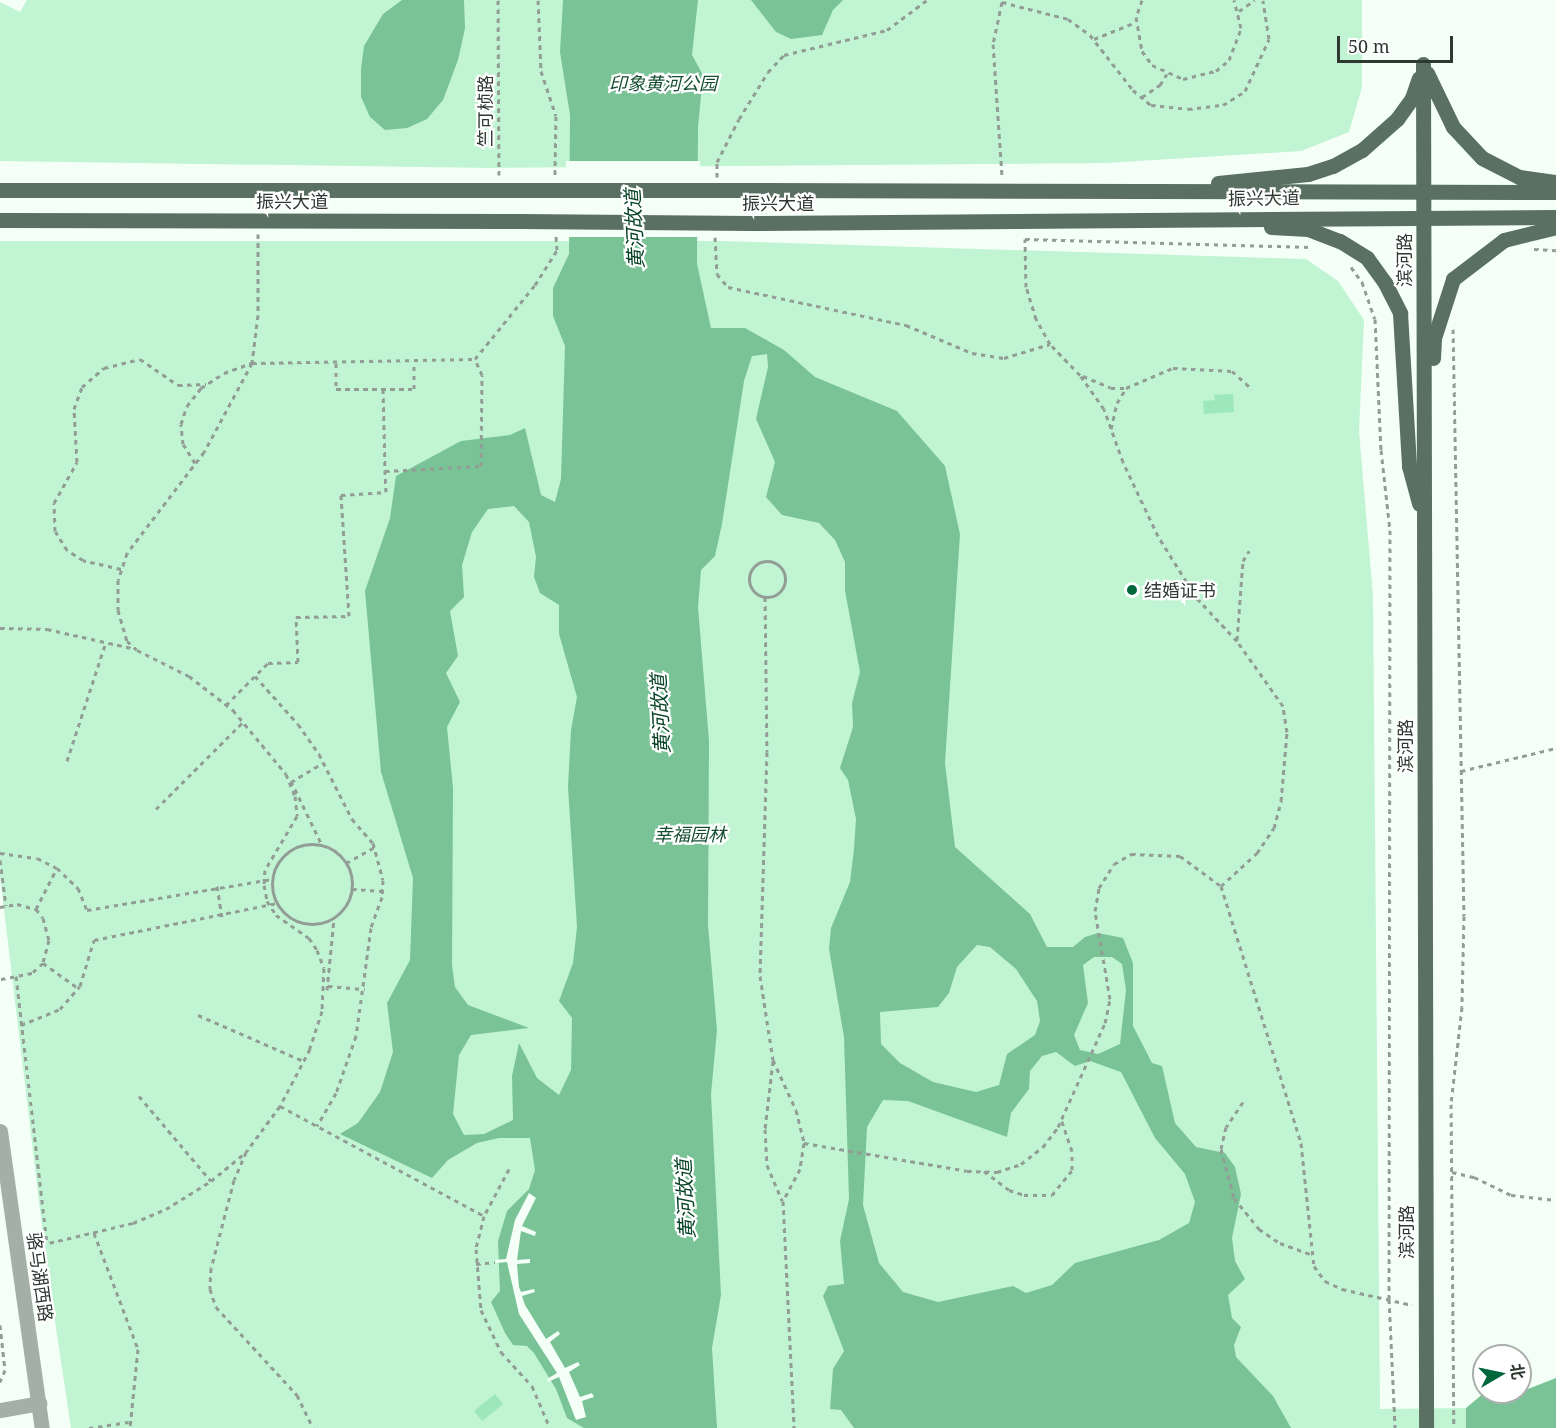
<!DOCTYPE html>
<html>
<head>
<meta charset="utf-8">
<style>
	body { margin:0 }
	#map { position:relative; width:1556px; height:1428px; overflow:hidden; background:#f3fff7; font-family:"Noto Serif","Noto Sans SC",serif }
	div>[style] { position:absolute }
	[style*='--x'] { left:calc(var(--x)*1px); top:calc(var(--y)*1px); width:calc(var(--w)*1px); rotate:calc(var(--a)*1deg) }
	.green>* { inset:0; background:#c0f4d3 }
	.water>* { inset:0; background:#7ac397 }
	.pier>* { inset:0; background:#f3fff7; transform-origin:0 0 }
	.building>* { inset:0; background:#9de8ba; transform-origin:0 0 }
	.path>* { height:3px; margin-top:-1.5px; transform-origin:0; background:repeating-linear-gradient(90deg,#919d95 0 4.5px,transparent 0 9px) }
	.path>.ring { margin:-1.5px; padding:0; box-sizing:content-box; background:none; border:3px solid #919d95; border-radius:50% }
	.minor>* { height:15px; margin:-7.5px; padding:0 7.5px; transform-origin:7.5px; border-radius:7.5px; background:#a3afa7 }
	.major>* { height:15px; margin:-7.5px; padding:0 7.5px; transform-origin:7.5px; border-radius:7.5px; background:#5a7062 }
	.major-bridge>* { height:15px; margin:-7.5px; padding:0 7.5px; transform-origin:7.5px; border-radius:7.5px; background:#5a7062 }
	.dots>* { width:16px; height:16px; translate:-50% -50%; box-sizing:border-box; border:3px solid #fff; border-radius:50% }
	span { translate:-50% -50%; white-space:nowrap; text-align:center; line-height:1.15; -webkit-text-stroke:4.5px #fff; paint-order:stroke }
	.park-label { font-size:18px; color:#144d30; font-style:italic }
	.street-label { font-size:18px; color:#2e3932 }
	.poi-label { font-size:18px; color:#2e3932 }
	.left { translate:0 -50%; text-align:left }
	.water-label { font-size:20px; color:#084428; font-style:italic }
	.north { position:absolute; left:1472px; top:1344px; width:60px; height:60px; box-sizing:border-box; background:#fff; border:2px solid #abb0ad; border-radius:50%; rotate:81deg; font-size:16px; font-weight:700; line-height:24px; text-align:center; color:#2e3932 }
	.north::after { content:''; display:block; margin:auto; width:21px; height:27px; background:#00673c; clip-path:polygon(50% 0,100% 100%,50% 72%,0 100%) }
	.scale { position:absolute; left:1337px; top:36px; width:116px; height:27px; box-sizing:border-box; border:3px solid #2e3932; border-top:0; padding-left:8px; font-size:18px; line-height:21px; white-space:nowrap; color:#2e3932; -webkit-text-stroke:4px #fff; paint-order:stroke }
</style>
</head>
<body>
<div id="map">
	<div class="green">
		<div style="clip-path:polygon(27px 0,1362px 0,1362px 87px,1349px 132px,1301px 151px,1105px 163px,492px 168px,0 161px,0 2px,20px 12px)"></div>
		<div style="clip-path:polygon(0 241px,721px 241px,1306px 259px,1338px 281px,1364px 320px,1359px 431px,1373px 596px,1380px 1409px,1466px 1408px,1466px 1428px,71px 1428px,47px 1268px,0 876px)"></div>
	</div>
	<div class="water">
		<div style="clip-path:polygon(402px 0,464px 0,465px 28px,458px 60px,443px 100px,427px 119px,407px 128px,385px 130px,370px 117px,361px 97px,361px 69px,364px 46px,383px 14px)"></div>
		<div style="clip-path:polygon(evenodd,563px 0,698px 0,692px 55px,703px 75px,698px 127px,697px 264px,711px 328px,745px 328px,784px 350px,815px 377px,897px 411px,945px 466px,960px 534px,945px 763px,955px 847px,1030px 914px,1047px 947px,1073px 947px,1085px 937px,1098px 933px,1123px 938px,1133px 963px,1133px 1026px,1152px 1063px,1162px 1066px,1175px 1123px,1196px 1147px,1225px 1153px,1235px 1167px,1241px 1194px,1232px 1238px,1235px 1261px,1245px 1279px,1228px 1295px,1232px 1318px,1241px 1327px,1234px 1345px,1236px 1357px,1273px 1396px,1291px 1428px,854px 1428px,841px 1410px,830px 1409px,833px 1369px,844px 1351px,823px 1296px,828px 1286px,844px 1284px,840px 1241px,849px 1199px,844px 1037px,829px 949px,831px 928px,850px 882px,854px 849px,856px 819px,848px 780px,840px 768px,853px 727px,852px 703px,860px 672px,845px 591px,845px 562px,835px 540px,819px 523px,782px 515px,766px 497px,775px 462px,756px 419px,768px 367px,767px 354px,752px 356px,744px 381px,722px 524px,715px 556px,701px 570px,698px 607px,709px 741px,708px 925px,717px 1030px,711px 1094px,721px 1295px,712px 1348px,717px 1428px,584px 1428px,567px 1418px,556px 1389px,534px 1353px,527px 1346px,513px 1345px,505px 1333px,491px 1302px,500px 1291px,498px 1241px,507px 1211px,529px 1189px,535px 1170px,530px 1138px,499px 1138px,477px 1143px,448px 1160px,432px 1178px,340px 1134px,358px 1123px,380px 1092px,393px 1052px,387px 1003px,410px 960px,413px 878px,381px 772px,365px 591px,390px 518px,396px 476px,461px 441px,510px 435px,525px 428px,541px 495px,555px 502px,561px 479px,565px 346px,553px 316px,553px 288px,569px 254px,570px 115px,560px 52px,563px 0,514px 506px,529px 522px,536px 557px,534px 577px,540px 593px,559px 605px,559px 634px,577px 697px,571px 730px,568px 787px,577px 927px,573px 963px,559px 1001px,572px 1018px,571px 1070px,559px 1095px,537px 1078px,519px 1043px,512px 1076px,513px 1120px,484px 1134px,464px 1135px,453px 1114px,459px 1055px,471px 1035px,529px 1028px,468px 1005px,455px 987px,452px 965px,453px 788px,447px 727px,460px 702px,446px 673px,458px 656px,450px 611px,464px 597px,462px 565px,472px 532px,488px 509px,514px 506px,563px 0,977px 945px,990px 947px,1016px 969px,1037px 1001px,1040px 1021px,1035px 1035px,1007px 1054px,999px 1085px,976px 1092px,933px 1082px,900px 1063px,881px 1044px,880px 1012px,938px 1007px,949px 993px,957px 967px,977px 945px,563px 0,1094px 957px,1112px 957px,1122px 964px,1126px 990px,1120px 1044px,1098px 1054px,1080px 1050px,1074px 1035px,1088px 1003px,1083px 965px,1094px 957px,563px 0,1056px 1052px,1075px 1066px,1090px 1061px,1121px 1072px,1155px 1138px,1185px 1174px,1195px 1202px,1189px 1223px,1159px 1240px,1075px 1263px,1052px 1285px,1026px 1293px,1013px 1286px,938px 1302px,903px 1292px,879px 1263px,863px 1205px,867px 1127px,883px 1100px,908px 1101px,1007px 1137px,1011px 1113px,1029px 1089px,1030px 1071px,1042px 1056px,1056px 1052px)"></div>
		<div style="clip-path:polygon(751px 0,843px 0,833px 10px,822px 35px,791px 39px,776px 32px)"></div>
		<div style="clip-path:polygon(1556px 1378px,1556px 1428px,1466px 1428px,1466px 1408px,1485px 1392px,1520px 1392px)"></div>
	</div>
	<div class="pier">
		<div style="left:700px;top:161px;width:76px;height:134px;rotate:90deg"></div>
		<div style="clip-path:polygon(529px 1193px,536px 1198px,522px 1226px,536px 1232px,535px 1236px,521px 1231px,517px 1260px,530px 1259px,530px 1263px,517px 1264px,519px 1287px,521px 1292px,534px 1289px,535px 1292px,522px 1296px,525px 1305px,546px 1339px,558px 1331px,560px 1334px,550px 1342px,565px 1368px,578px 1362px,580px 1365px,569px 1372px,580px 1397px,592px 1393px,594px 1397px,582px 1401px,586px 1417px,576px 1420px,559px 1377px,548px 1382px,547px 1379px,557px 1373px,519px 1314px,507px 1262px,496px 1263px,495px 1260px,506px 1259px,515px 1220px)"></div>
	</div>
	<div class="building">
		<div style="clip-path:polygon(1233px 394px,1234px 412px,1204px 414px,1203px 401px,1215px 400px,1214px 395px)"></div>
		<div style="left:495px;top:1394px;width:13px;height:27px;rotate:51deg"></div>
	</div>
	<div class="path">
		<div style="--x:498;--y:0;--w:175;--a:89.7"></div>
		<div style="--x:538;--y:0;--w:71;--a:87.6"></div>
		<div style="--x:541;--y:71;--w:47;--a:71.6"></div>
		<div style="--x:556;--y:116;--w:60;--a:91"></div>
		<div style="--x:1142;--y:0;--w:18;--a:109"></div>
		<div style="--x:1136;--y:17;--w:35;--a:80"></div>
		<div style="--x:1142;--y:51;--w:17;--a:54"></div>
		<div style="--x:1152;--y:65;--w:34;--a:24"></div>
		<div style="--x:1183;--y:79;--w:34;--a:-14"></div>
		<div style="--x:1216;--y:71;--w:17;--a:-40"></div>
		<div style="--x:1229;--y:60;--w:34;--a:-69"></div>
		<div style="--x:1241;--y:28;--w:29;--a:-104"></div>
		<div style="--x:1002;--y:2;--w:68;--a:14.4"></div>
		<div style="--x:1068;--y:19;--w:27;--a:36"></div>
		<div style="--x:1090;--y:35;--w:70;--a:52"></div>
		<div style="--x:1133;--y:90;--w:23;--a:40"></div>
		<div style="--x:1151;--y:105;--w:37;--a:6"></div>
		<div style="--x:1188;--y:109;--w:35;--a:-7"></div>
		<div style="--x:1223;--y:105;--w:26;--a:-32"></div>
		<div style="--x:1245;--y:91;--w:57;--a:-65.2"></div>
		<div style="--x:1269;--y:39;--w:39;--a:-99"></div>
		<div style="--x:1002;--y:2;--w:43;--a:102.1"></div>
		<div style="--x:993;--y:44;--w:133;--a:86.1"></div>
		<div style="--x:1239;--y:11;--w:19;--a:-35"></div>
		<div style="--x:1094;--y:39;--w:45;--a:-22"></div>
		<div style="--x:1142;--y:97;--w:22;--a:-34"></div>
		<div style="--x:1160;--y:85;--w:13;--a:-58"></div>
		<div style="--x:717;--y:177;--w:15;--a:-90"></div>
		<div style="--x:717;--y:162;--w:48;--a:-62.9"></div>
		<div style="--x:739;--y:119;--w:55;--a:-58.3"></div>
		<div style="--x:768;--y:72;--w:23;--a:-47"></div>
		<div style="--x:784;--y:55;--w:106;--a:-13.6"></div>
		<div style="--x:887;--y:30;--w:50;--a:-36.9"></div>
		<div style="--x:258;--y:234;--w:81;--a:90"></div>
		<div style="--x:258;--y:315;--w:48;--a:97.1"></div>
		<div style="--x:252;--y:363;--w:101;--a:118.3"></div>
		<div style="--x:204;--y:452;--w:127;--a:127.3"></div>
		<div style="--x:127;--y:553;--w:28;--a:108"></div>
		<div style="--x:118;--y:580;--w:30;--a:90"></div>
		<div style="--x:118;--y:610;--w:32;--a:74"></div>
		<div style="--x:127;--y:641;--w:13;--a:42"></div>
		<div style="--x:137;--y:650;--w:58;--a:26.6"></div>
		<div style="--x:189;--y:676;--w:56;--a:37.7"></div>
		<div style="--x:233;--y:710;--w:83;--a:50.4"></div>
		<div style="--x:286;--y:774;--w:24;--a:68"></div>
		<div style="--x:295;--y:796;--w:20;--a:84"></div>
		<div style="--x:297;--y:816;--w:63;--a:120.7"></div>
		<div style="--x:265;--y:870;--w:15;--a:94"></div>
		<div style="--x:264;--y:885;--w:16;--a:79"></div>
		<div style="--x:267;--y:901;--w:17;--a:57"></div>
		<div style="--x:276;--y:915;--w:40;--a:34.9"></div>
		<div style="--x:309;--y:938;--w:14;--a:56"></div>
		<div style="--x:317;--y:950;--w:19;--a:69"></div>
		<div style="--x:324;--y:968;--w:43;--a:92.7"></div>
		<div style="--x:322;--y:1011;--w:40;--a:108"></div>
		<div style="--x:310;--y:1049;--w:64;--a:117.8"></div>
		<div style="--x:280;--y:1106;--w:57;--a:126.5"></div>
		<div style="--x:246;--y:1152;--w:30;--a:113"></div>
		<div style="--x:234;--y:1180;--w:91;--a:104.6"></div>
		<div style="--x:211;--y:1268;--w:21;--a:93"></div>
		<div style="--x:210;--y:1289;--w:19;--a:72"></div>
		<div style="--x:216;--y:1307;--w:120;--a:47.4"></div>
		<div style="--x:297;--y:1395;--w:37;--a:64"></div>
		<div style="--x:715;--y:237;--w:37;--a:87"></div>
		<div style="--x:717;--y:274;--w:17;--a:50"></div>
		<div style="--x:728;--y:287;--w:182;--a:12.1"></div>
		<div style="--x:906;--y:325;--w:72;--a:23"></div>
		<div style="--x:972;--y:353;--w:32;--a:9"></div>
		<div style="--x:1004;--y:358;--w:48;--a:-16.9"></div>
		<div style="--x:1025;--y:239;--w:286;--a:1.6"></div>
		<div style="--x:1534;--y:249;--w:22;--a:3"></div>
		<div style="--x:1351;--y:267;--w:19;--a:54"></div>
		<div style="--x:1362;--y:282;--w:39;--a:71"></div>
		<div style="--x:1375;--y:319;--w:131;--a:87.4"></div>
		<div style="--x:1381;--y:450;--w:81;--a:83.6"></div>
		<div style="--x:1390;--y:530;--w:769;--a:90.07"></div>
		<div style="--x:1389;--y:1299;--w:129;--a:87.3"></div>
		<div style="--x:1453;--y:329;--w:587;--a:88.93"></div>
		<div style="--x:1464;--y:916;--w:91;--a:91.3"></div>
		<div style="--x:1462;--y:1007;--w:98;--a:96.5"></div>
		<div style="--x:1451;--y:1104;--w:324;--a:89.5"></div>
		<div style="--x:336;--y:363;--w:26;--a:90"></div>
		<div style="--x:336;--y:389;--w:78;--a:0"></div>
		<div style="--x:414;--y:389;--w:26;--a:-90"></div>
		<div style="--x:1083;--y:376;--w:30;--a:23"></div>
		<div style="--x:1111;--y:388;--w:15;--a:0"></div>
		<div style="--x:383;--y:389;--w:82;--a:88.6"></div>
		<div style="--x:1111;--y:429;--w:27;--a:-77"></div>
		<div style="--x:1117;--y:403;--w:17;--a:-59"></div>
		<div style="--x:1126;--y:388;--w:51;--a:-23.1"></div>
		<div style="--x:1173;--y:368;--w:59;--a:2.9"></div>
		<div style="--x:1232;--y:371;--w:27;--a:42"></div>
		<div style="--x:195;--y:463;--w:22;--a:-122"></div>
		<div style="--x:183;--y:444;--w:20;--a:-96"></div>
		<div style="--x:181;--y:424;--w:19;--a:-72"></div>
		<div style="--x:187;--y:406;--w:23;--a:-52"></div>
		<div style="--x:201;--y:388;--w:27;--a:-33"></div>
		<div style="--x:224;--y:373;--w:30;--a:-20"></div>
		<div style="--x:252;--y:363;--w:223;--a:-1"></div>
		<div style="--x:475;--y:359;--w:95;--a:-51"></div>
		<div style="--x:535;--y:285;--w:41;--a:-57.8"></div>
		<div style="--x:557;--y:250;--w:14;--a:-94"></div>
		<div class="ring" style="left:749px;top:561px;width:33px;height:33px"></div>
		<div style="--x:121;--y:569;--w:39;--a:-167"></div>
		<div style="--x:83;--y:560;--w:19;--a:-148"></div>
		<div style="--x:67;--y:550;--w:22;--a:-122"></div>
		<div style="--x:55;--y:531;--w:28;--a:-92"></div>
		<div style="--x:54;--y:503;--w:47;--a:-60.7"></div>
		<div style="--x:77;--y:462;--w:53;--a:-93.2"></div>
		<div style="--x:74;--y:409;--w:23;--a:-70"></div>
		<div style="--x:82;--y:387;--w:29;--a:-41"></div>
		<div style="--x:104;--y:368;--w:37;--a:-14"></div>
		<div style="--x:140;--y:359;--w:46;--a:34.4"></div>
		<div style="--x:178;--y:385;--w:28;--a:-2"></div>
		<div style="--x:765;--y:597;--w:155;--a:89.3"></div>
		<div style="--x:767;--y:752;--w:224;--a:91.8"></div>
		<div style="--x:760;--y:976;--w:85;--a:81.2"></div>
		<div style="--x:773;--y:1060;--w:55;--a:65.3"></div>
		<div style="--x:796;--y:1110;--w:34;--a:76"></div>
		<div style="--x:804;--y:1143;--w:26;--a:99"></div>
		<div style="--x:800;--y:1169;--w:36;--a:118"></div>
		<div style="--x:783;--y:1201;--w:227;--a:87.2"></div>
		<div style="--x:0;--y:628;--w:47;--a:1.2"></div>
		<div style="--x:47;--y:629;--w:91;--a:12.7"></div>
		<div style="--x:1237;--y:640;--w:79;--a:-85.7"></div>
		<div style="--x:1243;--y:561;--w:12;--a:-59"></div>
		<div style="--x:255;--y:676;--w:64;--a:48.1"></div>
		<div style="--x:298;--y:724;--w:37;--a:55"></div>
		<div style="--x:319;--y:754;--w:73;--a:63.1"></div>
		<div style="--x:352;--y:819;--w:32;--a:49"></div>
		<div style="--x:373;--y:843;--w:38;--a:75"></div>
		<div style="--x:383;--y:880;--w:17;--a:93"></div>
		<div style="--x:382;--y:897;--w:33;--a:110"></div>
		<div style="--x:371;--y:928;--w:109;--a:97.9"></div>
		<div style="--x:356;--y:1036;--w:60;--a:109.3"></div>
		<div style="--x:336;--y:1093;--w:38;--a:120"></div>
		<div style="--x:226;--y:705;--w:59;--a:-45"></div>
		<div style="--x:268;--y:663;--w:30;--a:-2"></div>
		<div style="--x:298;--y:662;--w:45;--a:-92.5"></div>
		<div style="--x:296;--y:617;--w:53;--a:-1.1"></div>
		<div style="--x:349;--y:616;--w:121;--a:-93.8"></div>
		<div style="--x:341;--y:495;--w:45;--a:-3.8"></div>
		<div style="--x:386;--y:492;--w:21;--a:-93"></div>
		<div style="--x:385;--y:471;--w:96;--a:-3"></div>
		<div style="--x:481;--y:466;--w:91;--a:-89.4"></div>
		<div style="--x:482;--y:375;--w:17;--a:-114"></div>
		<div style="--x:67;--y:761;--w:125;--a:-71.9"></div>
		<div style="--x:1461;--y:771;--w:98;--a:-13.6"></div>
		<div style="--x:291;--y:781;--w:71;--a:64.2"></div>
		<div style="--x:291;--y:782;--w:37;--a:-31"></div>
		<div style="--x:156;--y:809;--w:123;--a:-45"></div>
		<div class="ring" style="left:272px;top:844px;width:77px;height:77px"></div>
		<div style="--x:0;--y:853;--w:37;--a:8"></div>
		<div style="--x:37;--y:858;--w:22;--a:27"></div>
		<div style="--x:57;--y:868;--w:29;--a:44"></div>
		<div style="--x:78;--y:888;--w:24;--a:68"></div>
		<div style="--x:87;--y:910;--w:188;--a:-9.5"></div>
		<div style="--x:0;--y:860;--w:46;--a:82.6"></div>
		<div style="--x:346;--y:863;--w:33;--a:-29"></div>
		<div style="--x:217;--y:886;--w:31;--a:81"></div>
		<div style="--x:1221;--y:886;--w:269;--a:72.7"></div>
		<div style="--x:1301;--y:1143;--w:124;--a:84"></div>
		<div style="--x:1314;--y:1266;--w:19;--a:54"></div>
		<div style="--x:1325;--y:1281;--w:19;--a:25"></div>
		<div style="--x:1342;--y:1289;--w:72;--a:12.9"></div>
		<div style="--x:352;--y:889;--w:30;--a:4"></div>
		<div style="--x:0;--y:907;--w:17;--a:-10"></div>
		<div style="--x:17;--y:904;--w:20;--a:15"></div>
		<div style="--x:36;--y:909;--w:11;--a:52"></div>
		<div style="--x:43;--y:918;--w:23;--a:75"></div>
		<div style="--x:49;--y:940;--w:24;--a:105"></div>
		<div style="--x:43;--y:963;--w:15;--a:138"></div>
		<div style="--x:32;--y:973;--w:33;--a:169"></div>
		<div style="--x:36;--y:909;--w:46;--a:-62.9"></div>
		<div style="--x:43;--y:963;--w:43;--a:35.5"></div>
		<div style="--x:16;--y:976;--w:269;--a:83.4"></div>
		<div style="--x:328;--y:986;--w:37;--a:5"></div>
		<div style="--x:327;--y:990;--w:72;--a:-84.4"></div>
		<div style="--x:198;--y:1015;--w:116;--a:23.5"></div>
		<div style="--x:21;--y:1025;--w:42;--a:-22.3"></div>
		<div style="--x:60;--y:1009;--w:30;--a:-49"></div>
		<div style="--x:80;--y:986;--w:48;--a:-73.1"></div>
		<div style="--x:94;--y:940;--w:187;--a:-11.4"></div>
		<div style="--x:773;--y:1061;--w:68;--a:96.7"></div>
		<div style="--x:765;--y:1129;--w:36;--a:87"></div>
		<div style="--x:767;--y:1165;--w:39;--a:67"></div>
		<div style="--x:139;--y:1096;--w:111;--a:49.7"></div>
		<div style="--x:1243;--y:1102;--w:30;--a:124"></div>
		<div style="--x:1226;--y:1127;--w:23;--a:103"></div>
		<div style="--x:1221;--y:1149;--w:51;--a:75.1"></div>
		<div style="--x:1234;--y:1198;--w:40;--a:51"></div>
		<div style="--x:1259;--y:1229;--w:25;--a:34"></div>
		<div style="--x:1280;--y:1243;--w:33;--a:20"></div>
		<div style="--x:280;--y:1106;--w:232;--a:28.3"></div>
		<div style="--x:804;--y:1143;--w:165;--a:9.7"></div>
		<div style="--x:967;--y:1171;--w:30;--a:2"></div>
		<div style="--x:997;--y:1172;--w:25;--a:-18"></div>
		<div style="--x:1021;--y:1164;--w:28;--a:-38"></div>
		<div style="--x:1043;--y:1147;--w:25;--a:-53"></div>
		<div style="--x:1058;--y:1127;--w:114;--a:-65.7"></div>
		<div style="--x:1105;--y:1023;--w:25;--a:-78"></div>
		<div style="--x:1110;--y:999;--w:89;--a:-99.7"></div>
		<div style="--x:1095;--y:911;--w:23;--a:-80"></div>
		<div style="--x:1099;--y:888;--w:28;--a:-58"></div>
		<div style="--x:1114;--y:864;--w:20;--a:-30"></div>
		<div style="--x:1131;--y:854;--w:49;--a:2.3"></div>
		<div style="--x:1180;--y:856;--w:51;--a:36.2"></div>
		<div style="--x:1221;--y:886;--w:49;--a:-42.5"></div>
		<div style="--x:1257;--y:853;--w:30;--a:-56"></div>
		<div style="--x:1274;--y:828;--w:28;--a:-75"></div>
		<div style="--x:1281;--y:801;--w:69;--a:-85"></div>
		<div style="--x:1287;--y:732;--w:26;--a:-99"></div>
		<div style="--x:1283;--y:706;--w:80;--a:-125.3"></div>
		<div style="--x:1237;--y:641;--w:60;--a:-133"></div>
		<div style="--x:1196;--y:597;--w:72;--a:-121.9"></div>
		<div style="--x:1158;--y:536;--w:82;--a:-115.3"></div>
		<div style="--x:1123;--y:462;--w:56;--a:-109.7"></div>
		<div style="--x:1104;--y:409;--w:42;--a:-125.2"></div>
		<div style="--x:1080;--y:375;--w:43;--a:-134.1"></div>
		<div style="--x:1050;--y:344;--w:29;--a:-119"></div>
		<div style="--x:1036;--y:319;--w:34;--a:-107"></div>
		<div style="--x:1026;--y:287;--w:48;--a:-91.2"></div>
		<div style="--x:509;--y:1169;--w:53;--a:118"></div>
		<div style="--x:484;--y:1216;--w:34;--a:104"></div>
		<div style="--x:476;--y:1249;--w:61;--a:85.3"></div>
		<div style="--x:481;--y:1310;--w:47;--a:64.5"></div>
		<div style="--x:501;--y:1352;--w:46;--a:47.6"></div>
		<div style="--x:532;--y:1386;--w:46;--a:66.8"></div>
		<div style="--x:984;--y:1171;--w:31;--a:37"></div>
		<div style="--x:1009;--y:1190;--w:16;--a:18"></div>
		<div style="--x:1024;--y:1195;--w:28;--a:0"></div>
		<div style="--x:1052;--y:1195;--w:32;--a:-51"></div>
		<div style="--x:1072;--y:1170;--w:19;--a:-90"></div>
		<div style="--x:1072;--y:1151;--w:34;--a:-109"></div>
		<div style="--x:1452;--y:1172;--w:23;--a:13"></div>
		<div style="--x:1474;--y:1177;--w:41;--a:25.9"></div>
		<div style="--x:1511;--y:1195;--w:45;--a:6.3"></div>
		<div style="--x:94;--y:1233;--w:124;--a:69.2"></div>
		<div style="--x:138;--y:1349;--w:79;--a:95.8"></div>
		<div style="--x:32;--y:1247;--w:104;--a:-13.4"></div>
		<div style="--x:133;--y:1223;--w:36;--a:-23"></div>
		<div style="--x:166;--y:1209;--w:53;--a:-31.9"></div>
		<div style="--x:211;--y:1181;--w:44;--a:-39.5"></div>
		<div style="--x:476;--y:1264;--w:19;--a:-6"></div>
		<div style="--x:0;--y:1325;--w:45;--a:83.7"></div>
		<div style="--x:5;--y:1370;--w:13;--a:113"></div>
		<div style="--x:89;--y:1428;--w:40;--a:-8.5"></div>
	</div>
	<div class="minor">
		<div style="--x:0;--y:1131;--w:300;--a:82"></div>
		<div style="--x:0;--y:1410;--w:40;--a:-10"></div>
	</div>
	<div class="major">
		<div style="--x:1423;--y:64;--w:1364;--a:89.87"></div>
		<div style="--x:1427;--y:73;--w:60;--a:64.3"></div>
		<div style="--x:1453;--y:127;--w:42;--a:46.9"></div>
		<div style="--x:1482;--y:158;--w:42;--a:27.2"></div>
		<div style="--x:1519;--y:177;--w:37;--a:8"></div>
		<div style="--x:1218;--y:183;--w:90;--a:-5.7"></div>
		<div style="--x:1308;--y:174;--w:26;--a:-18"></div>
		<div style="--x:1333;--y:166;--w:33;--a:-29"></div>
		<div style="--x:1362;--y:150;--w:47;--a:-41.5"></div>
		<div style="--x:1397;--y:119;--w:26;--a:-54"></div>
		<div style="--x:1412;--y:98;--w:21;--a:-71"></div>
		<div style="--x:0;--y:190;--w:519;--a:0"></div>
		<div style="--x:749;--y:190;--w:807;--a:0.14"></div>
		<div style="--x:0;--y:220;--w:519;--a:0.11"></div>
		<div style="--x:750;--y:223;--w:806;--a:-0.43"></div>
		<div style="--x:1271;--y:227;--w:37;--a:3"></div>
		<div style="--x:1308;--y:229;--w:34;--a:21"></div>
		<div style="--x:1340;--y:241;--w:32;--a:32"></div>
		<div style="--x:1367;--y:258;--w:31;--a:54"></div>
		<div style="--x:1385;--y:283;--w:34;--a:63"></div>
		<div style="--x:1400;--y:313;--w:153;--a:86.6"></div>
		<div style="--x:1409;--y:466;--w:39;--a:75"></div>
		<div style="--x:1433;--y:358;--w:20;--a:-87"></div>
		<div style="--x:1434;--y:338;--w:62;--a:-72.1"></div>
		<div style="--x:1453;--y:279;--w:64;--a:-37.4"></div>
		<div style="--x:1504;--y:240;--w:54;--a:-14"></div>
	</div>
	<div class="major-bridge">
		<div style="--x:519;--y:190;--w:230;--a:0"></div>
		<div style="--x:519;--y:221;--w:231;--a:0.5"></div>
	</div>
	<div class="dots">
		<div style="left:1132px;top:590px;background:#00673c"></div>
	</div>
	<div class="park-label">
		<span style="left:663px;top:83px">印象黄河公园</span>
		<span style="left:690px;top:834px">幸福园林</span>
	</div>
	<div class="street-label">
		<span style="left:485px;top:111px;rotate:-90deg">竺可桢路</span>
		<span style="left:1264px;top:198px;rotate:-1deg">振兴大道</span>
		<span style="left:292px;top:201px">振兴大道</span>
		<span style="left:778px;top:203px">振兴大道</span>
		<span style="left:1404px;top:260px;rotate:-90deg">滨河路</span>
		<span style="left:1405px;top:746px;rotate:-90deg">滨河路</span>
		<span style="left:1406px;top:1232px;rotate:-90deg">滨河路</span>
		<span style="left:40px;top:1277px;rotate:82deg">骆马湖西路</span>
	</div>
	<div class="poi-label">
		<span class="left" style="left:1144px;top:590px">结婚证书</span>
	</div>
	<div class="water-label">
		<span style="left:634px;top:229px;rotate:-93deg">黄河故道</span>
		<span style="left:660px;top:714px;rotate:-93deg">黄河故道</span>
		<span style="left:685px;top:1199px;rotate:-93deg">黄河故道</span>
	</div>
	<div class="north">北</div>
	<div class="scale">50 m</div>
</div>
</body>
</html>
